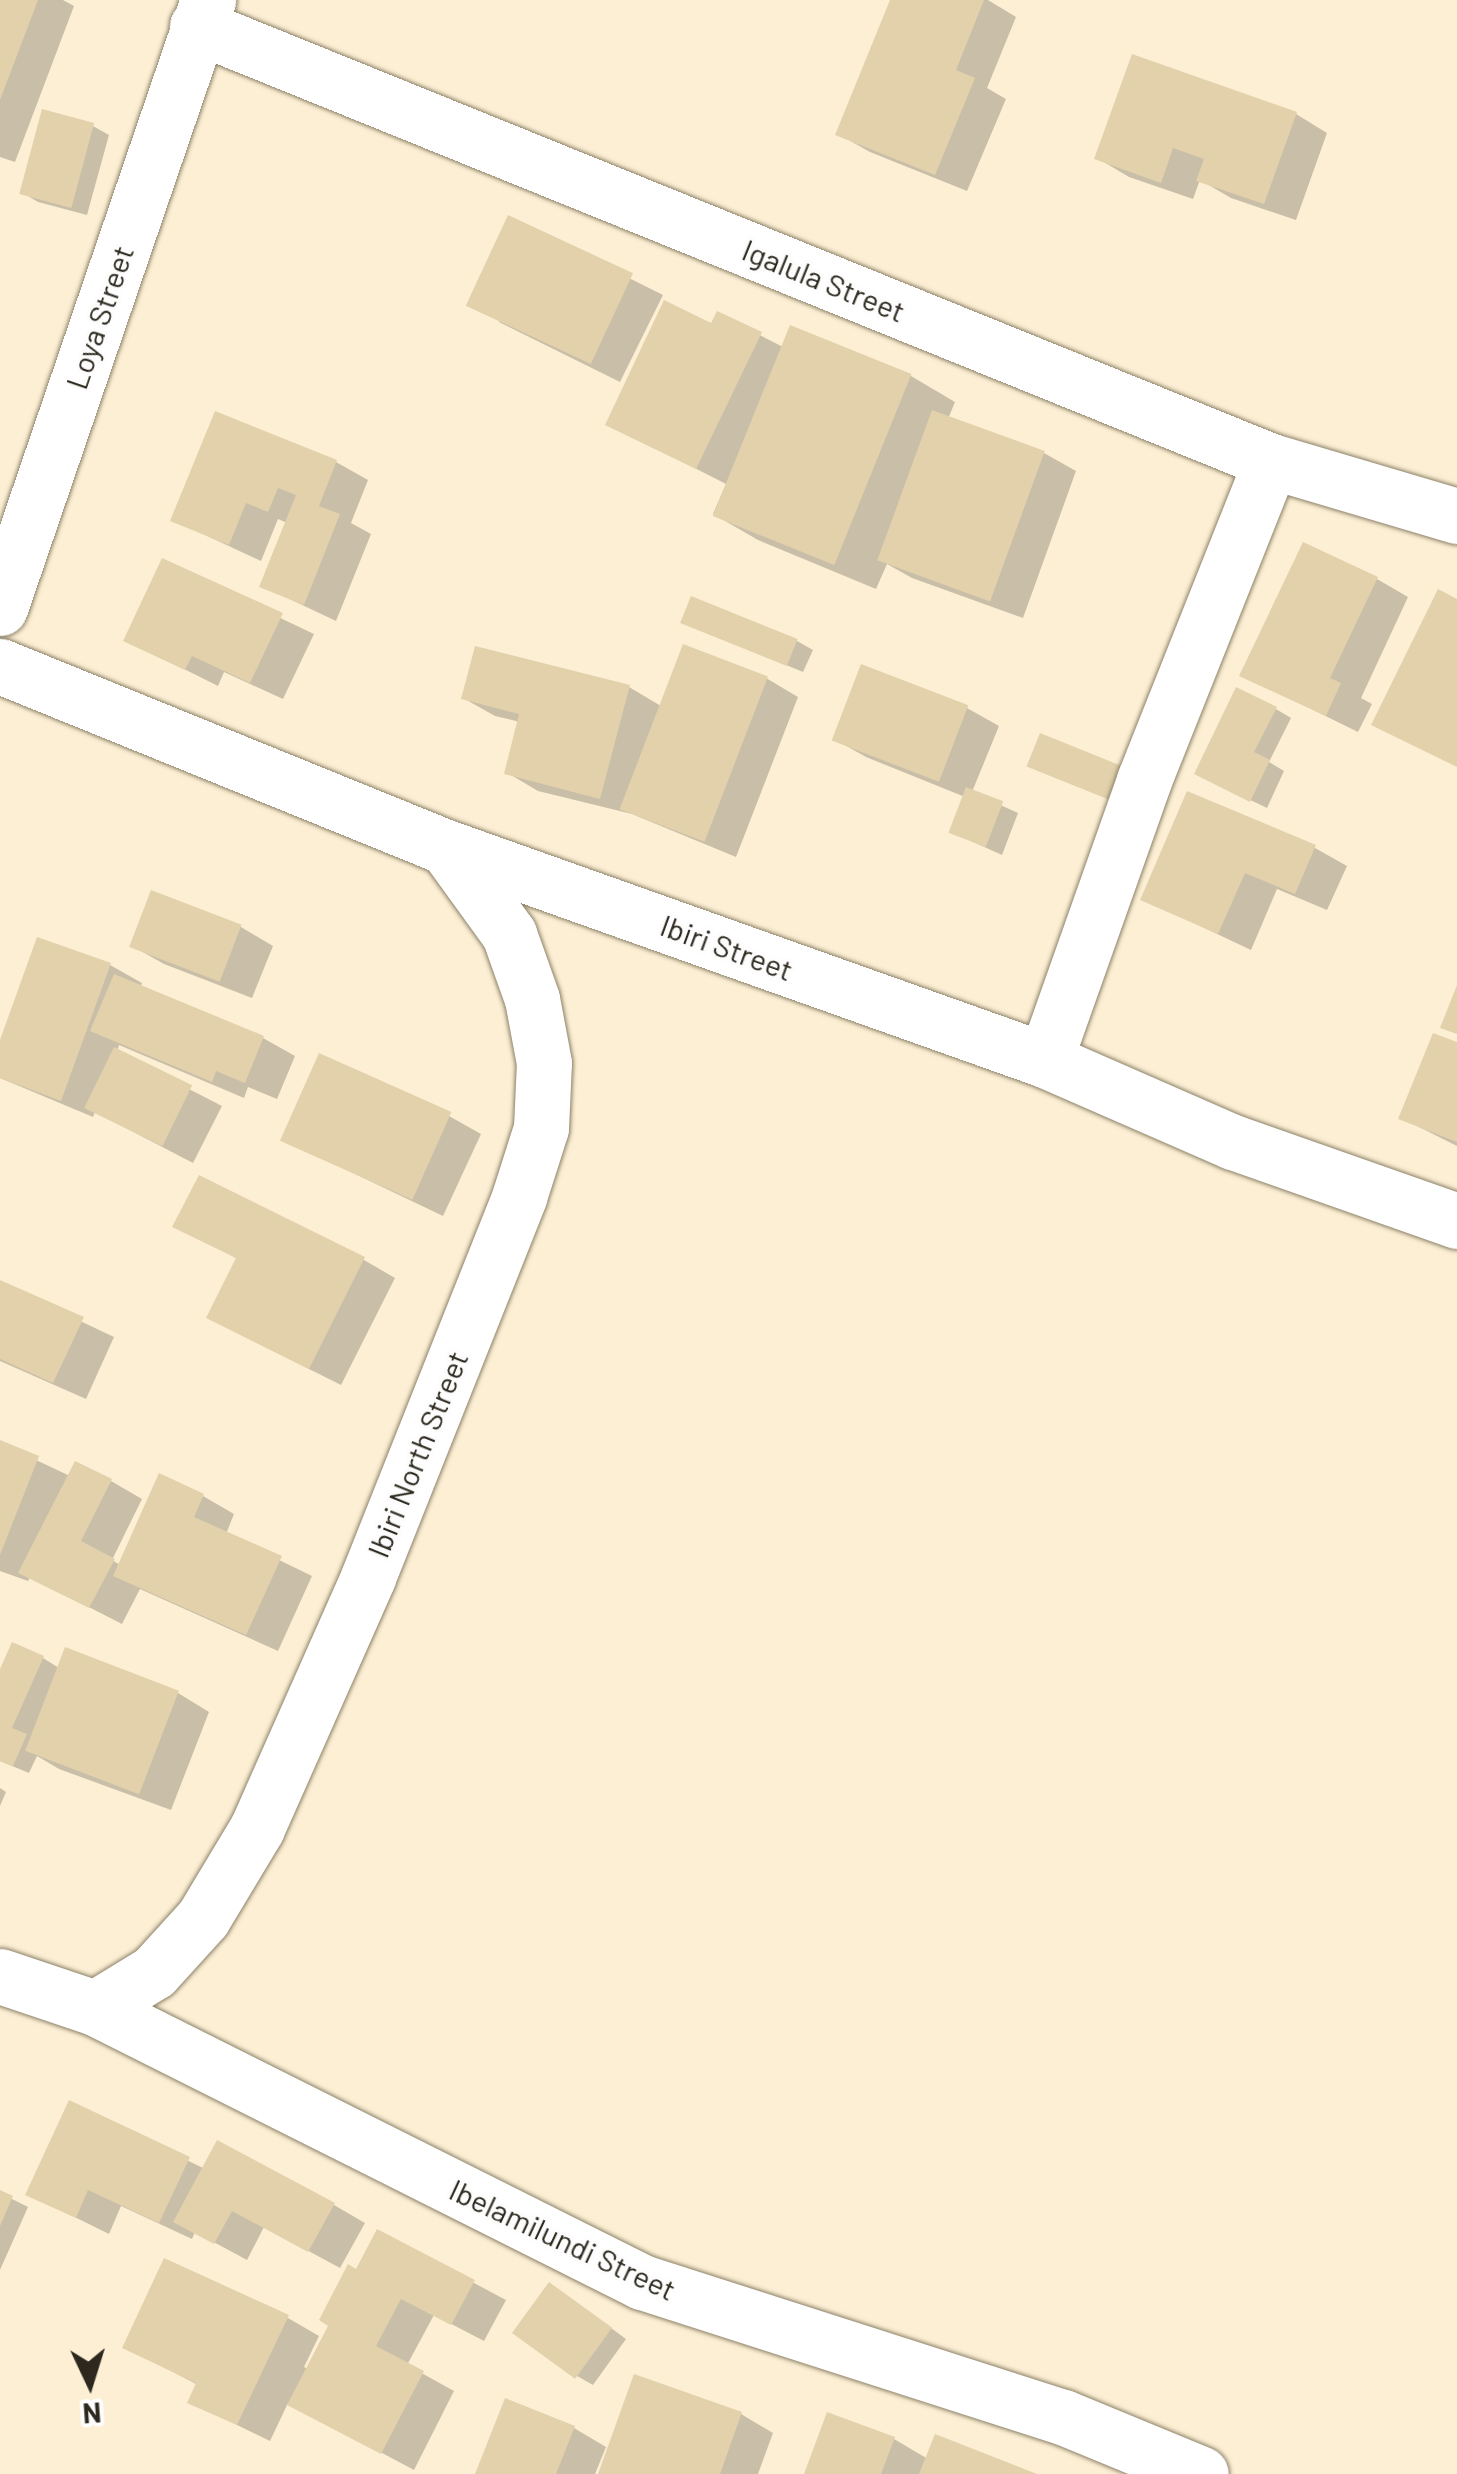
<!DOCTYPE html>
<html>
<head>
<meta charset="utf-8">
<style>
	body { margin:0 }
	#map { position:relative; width:1457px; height:2474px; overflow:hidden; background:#fcefd4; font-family:Barlow,sans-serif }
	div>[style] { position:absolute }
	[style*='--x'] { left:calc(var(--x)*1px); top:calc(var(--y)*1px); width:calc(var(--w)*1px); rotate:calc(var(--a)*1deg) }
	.shadow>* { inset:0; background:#0003 }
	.building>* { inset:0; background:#e2d1ab; transform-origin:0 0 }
	.roads { filter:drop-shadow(0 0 2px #8c8168) drop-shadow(0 0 2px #8c8168) }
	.minor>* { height:55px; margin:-27.5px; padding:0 27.5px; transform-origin:27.5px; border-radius:27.5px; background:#fff }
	span { translate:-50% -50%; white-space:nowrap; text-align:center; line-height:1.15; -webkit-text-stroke:8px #fdfdfd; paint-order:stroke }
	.street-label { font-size:30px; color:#2c281e }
	.north { position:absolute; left:40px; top:2334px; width:100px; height:100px; -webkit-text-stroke:8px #fdfdfd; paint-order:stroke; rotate:176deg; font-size:28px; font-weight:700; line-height:40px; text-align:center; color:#2c281e }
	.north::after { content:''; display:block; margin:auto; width:35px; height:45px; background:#2c281e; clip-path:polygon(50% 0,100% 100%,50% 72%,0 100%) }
</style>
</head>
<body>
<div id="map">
	<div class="shadow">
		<div style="clip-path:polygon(0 0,63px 0,74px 6px,15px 162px,0 157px)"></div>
		<div style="clip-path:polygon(893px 0,988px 0,1016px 17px,987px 88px,1006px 99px,967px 191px,870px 152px,838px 134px)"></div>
		<div style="clip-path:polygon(1296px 114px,1327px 133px,1296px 220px,1231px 198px,1200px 180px,1193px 199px,1129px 177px,1097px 158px)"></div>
		<div style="clip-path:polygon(93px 126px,109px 135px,87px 215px,38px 202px,23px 193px)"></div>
		<div style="clip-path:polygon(509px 218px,663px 295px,620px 382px,499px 322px)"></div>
		<div style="clip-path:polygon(718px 314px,783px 347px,911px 376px,955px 402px,948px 419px,1044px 453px,1076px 471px,1023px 618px,912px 578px,887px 564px,876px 589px,758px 540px,713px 514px,726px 484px,608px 424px,712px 326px)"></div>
		<div style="clip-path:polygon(216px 414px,336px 462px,368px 480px,351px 523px,371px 534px,336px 621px,262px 586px,287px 523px,278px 519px,261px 561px,173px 520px)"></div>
		<div style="clip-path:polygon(163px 562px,314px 634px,283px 699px,224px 672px,218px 686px,126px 640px)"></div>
		<div style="clip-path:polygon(1377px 579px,1408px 597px,1361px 698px,1372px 704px,1358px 732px,1242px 675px)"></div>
		<div style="clip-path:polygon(683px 622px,797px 641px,813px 650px,803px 672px)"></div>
		<div style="clip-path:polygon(766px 678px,798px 697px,736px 857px,632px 814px,538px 791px,506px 772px,520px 722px,495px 716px,463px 698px,629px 687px,661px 706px)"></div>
		<div style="clip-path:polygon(967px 708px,999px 726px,972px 792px,1018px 813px,1002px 855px,951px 832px,965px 797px,866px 757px,834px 739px)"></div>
		<div style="clip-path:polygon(1276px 709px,1291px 718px,1269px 762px,1284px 771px,1267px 808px,1213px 782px)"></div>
		<div style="clip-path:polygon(1188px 794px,1315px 848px,1347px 866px,1327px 910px,1277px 889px,1251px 950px,1143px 899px)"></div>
		<div style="clip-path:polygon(153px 894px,241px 927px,273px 946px,252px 998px,164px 964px,132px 946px)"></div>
		<div style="clip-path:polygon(110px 965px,142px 983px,140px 988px,263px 1038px,295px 1056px,277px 1099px,248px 1087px,244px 1098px,119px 1045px,117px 1052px,222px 1106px,193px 1163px,95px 1112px,93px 1117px,0 1078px,0 1048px)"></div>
		<div style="clip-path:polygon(1457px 1045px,1457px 1146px,1401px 1118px)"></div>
		<div style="clip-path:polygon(449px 1116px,481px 1134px,443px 1216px,282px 1139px)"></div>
		<div style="clip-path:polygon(176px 1226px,364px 1260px,395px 1278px,341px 1385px,241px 1335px,238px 1259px)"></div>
		<div style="clip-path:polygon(0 1283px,114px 1337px,86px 1399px,0 1361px)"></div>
		<div style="clip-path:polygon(0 1443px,70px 1476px,111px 1481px,142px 1499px,112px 1560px,120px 1565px,203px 1496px,234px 1514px,226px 1534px,312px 1576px,278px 1651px,140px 1589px,122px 1624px,30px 1577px,28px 1581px,0 1571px)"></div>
		<div style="clip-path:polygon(43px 1658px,59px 1668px,178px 1693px,209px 1712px,171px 1810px,59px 1769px,37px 1756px,29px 1773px,0 1761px,0 1676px)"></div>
		<div style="clip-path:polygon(0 1788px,6px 1792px,0 1806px)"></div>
		<div style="clip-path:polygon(70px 2103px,205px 2169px,334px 2205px,365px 2223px,340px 2268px,264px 2227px,247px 2260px,195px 2232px,192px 2239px,121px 2206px,109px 2234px,28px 2194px)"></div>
		<div style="clip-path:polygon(0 2193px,28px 2207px,0 2270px)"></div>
		<div style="clip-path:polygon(378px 2232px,506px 2300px,484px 2341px,434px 2315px,407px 2365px,454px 2391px,414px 2470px,288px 2403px,270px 2441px,190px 2402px,198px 2385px,125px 2347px,288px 2318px,319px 2336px,304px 2367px,308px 2369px)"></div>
		<div style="clip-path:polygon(565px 2294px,626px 2339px,593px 2385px,577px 2376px)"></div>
		<div style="clip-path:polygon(636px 2377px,741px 2414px,773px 2433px,758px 2474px,601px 2474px)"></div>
		<div style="clip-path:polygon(506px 2401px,574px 2428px,606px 2447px,595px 2474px,477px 2474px)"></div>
		<div style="clip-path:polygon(829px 2415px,894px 2439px,928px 2459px,1031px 2474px,807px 2474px)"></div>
	</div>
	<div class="building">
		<div style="clip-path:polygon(0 0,38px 0,0 100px)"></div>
		<div style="clip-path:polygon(890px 0,984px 0,956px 70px,975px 78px,935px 175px,835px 135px)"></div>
		<div style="clip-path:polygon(1132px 54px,1297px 112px,1264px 204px,1196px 181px,1204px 159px,1173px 148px,1161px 183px,1094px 159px)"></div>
		<div style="left:42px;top:109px;width:54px;height:88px;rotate:15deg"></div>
		<div style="left:508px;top:215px;width:138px;height:100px;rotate:25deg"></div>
		<div style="clip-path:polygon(664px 300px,711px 323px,717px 311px,762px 332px,696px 469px,605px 425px)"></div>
		<div style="left:790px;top:325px;width:131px;height:206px;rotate:22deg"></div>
		<div style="left:932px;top:410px;width:120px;height:160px;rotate:20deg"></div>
		<div style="clip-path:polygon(215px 411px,337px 460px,319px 506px,340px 514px,304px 605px,259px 587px,296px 495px,278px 488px,268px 512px,246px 503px,229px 545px,170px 521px)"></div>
		<div style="clip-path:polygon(1303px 542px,1378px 577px,1330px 678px,1341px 683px,1326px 716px,1239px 676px)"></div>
		<div style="clip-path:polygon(162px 558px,283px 613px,250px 683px,192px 656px,185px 670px,123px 641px)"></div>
		<div style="clip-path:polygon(1438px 589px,1457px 599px,1457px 767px,1371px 725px)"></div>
		<div style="left:691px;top:596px;width:115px;height:29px;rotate:22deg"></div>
		<div style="left:683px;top:644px;width:91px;height:177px;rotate:21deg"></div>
		<div style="clip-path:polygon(475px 646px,630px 685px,600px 799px,504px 774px,519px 714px,461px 699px)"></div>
		<div style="left:861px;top:664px;width:115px;height:82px;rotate:21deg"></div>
		<div style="clip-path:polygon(1236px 687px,1277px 707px,1254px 752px,1270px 760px,1250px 802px,1194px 774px)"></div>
		<div style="left:1040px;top:733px;width:90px;height:36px;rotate:22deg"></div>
		<div style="left:966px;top:787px;width:40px;height:49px;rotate:21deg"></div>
		<div style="clip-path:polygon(1187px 791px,1316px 845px,1295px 894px,1245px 873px,1218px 934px,1140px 900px)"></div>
		<div style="left:151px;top:890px;width:97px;height:61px;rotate:21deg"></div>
		<div style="clip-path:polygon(37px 937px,111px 963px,61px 1101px,0 1078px,0 1040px)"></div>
		<div style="clip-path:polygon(114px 974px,264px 1036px,245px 1083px,216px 1071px,212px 1082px,90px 1031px)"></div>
		<div style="clip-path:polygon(1457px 985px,1457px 1034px,1440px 1028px)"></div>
		<div style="clip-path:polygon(1433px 1033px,1457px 1042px,1457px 1142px,1398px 1119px)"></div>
		<div style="left:114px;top:1047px;width:87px;height:68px;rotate:26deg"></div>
		<div style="left:319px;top:1053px;width:145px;height:96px;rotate:24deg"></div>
		<div style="clip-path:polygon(199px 1175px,365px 1257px,309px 1369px,206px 1318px,236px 1258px,172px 1227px)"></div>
		<div style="clip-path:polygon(0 1280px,84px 1317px,53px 1383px,0 1359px)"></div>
		<div style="clip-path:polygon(0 1440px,39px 1456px,0 1555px)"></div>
		<div style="clip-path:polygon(75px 1461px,112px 1479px,81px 1541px,115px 1559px,89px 1608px,18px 1573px)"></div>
		<div style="clip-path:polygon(159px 1473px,204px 1494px,194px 1517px,282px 1556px,246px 1635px,113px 1576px)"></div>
		<div style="clip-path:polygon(12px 1642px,44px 1656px,12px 1728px,27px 1734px,13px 1766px,0 1761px,0 1669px)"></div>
		<div style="left:65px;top:1647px;width:122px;height:111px;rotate:21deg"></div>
		<div style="clip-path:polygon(69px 2100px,190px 2157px,159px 2223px,88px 2190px,76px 2218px,25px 2195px)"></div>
		<div style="clip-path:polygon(217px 2140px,335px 2203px,308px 2252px,232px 2211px,214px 2244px,173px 2222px)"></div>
		<div style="clip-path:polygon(0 2190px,13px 2196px,0 2226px)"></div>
		<div style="clip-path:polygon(377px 2229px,475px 2280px,451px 2325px,401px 2299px,376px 2346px,424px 2371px,381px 2454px,287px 2405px,328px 2326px,319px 2320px,348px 2264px,356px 2269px)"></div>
		<div style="clip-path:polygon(164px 2258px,289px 2315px,237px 2425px,187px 2403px,196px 2383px,122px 2348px)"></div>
		<div style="left:549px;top:2282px;width:78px;height:63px;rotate:36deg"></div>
		<div style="clip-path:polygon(634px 2374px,742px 2412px,720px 2474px,598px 2474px)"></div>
		<div style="clip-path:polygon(505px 2398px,575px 2426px,556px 2474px,475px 2474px)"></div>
		<div style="clip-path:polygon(827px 2412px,895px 2437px,881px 2474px,804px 2474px)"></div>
		<div style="clip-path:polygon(935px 2434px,1037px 2474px,919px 2474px)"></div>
	</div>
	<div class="roads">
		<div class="minor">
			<div style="--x:197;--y:26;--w:1159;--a:22.05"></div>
			<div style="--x:1271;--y:461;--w:194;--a:16.5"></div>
			<div style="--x:0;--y:608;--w:643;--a:-71.11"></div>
			<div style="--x:0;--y:666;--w:481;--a:22.1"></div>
			<div style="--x:446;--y:847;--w:636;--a:19.58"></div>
			<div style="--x:1045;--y:1060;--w:205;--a:23.6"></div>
			<div style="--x:1233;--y:1142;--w:238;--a:19.4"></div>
			<div style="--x:1045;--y:1060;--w:297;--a:-70.5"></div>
			<div style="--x:1144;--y:780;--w:343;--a:-68.3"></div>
			<div style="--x:0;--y:1976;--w:100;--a:18.6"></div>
			<div style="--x:95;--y:2008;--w:612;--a:26.61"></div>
			<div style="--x:642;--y:2282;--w:442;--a:17.8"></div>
			<div style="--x:1063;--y:2417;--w:149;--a:22.4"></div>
			<div style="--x:95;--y:2008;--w:69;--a:-31.4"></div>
			<div style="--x:154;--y:1972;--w:73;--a:-47.8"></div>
			<div style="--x:203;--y:1918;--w:105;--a:-59"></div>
			<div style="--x:257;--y:1828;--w:274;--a:-66.1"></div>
			<div style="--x:368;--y:1577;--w:409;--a:-68.3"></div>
			<div style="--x:519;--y:1197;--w:72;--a:-72.3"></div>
			<div style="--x:541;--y:1128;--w:65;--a:-87.4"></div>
			<div style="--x:544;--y:1063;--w:65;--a:-100.6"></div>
			<div style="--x:532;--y:999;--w:69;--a:-109.5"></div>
			<div style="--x:509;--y:934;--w:107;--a:-125.9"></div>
		</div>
	</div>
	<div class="street-label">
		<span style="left:824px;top:280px;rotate:22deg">Igalula Street</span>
		<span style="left:99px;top:317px;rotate:-71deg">Loya Street</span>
		<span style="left:727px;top:947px;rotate:20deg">Ibiri Street</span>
		<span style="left:417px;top:1454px;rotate:-68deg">Ibiri North Street</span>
		<span style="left:563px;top:2239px;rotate:25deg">Ibelamilundi Street</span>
	</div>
	<div class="north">N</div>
</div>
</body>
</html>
